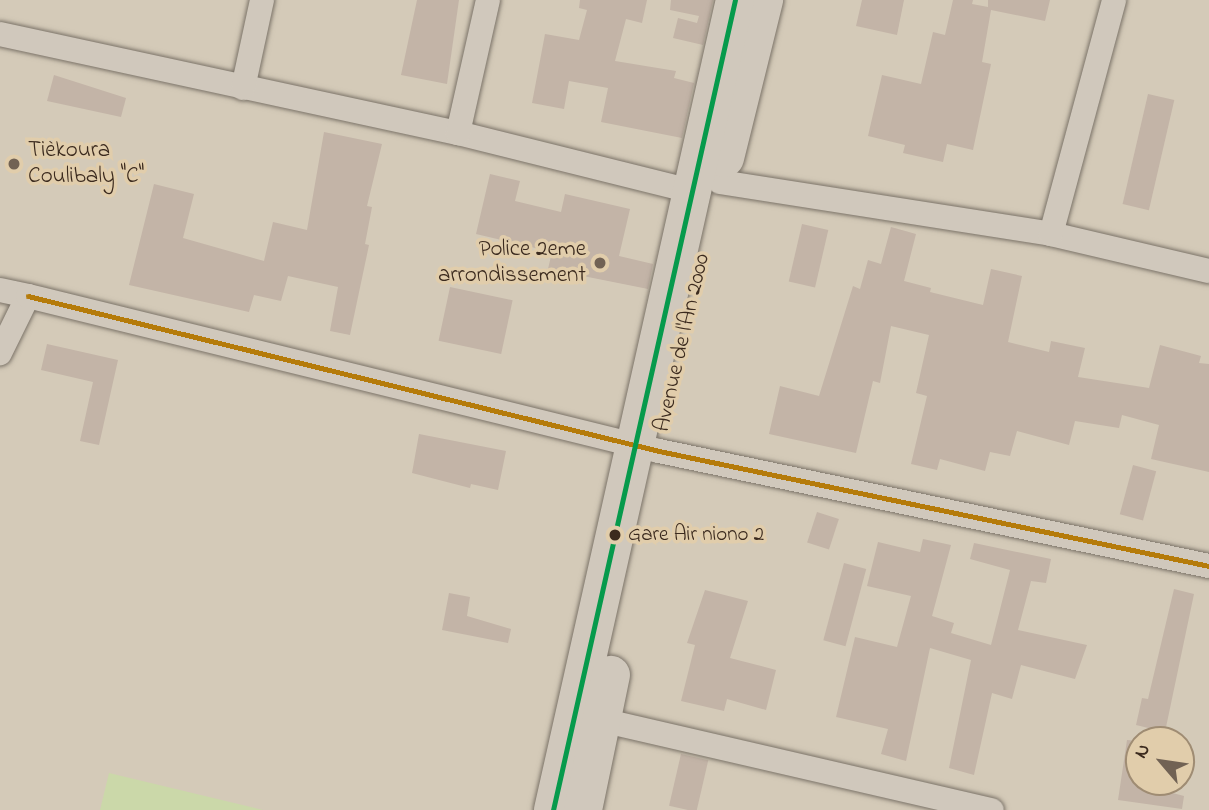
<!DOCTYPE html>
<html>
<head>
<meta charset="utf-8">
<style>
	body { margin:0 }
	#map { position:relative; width:1209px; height:810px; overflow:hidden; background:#d4cab8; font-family:"Indie Flower",sans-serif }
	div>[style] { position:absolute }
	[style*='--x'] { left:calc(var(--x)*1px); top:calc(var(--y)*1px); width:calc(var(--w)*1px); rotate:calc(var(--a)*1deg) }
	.green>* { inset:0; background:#cbd8a9 }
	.building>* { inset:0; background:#c3b4a7; transform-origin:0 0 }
	.roads { filter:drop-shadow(0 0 2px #7b7368) drop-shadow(0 0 2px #7b7368) }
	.minor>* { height:24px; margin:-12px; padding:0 12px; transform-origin:12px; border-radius:12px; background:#d0c8bc }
	.primary>* { height:38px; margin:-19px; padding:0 19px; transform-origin:19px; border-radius:19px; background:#d0c8bc }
	.bus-1>* { height:5px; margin:-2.5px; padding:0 2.5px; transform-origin:2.5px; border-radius:2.5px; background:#b57b0a }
	.bus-2>* { height:5px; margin:-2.5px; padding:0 2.5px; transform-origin:2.5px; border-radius:2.5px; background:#069a4c }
	.dots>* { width:19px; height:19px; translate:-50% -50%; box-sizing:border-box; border:4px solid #e1cdab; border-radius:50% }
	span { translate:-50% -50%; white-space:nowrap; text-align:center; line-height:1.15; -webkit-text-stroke:7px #e1cdab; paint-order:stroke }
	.bus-label { font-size:21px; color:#3b2a1e }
	.left { translate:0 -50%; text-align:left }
	.poi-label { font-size:23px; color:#3b2a1e }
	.right { translate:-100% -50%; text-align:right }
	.street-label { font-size:23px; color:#3b2a1e }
	.north { position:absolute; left:1125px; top:726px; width:70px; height:70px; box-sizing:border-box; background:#e1cdab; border:2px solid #9f8c73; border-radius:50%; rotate:299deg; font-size:19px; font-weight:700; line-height:28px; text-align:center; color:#3b2a1e }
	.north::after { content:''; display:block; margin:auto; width:24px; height:32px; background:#716254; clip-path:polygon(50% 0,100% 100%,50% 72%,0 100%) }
</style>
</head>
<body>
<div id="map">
	<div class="green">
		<div style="clip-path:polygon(109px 773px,263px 810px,100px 810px)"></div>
	</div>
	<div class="building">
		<div style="clip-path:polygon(417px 0,459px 0,447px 84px,401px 75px)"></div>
		<div style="clip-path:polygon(580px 0,647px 0,642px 23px,626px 19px,615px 61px,676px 71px,674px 78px,694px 83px,682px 138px,601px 122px,608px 88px,569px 81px,564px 109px,532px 103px,545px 34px,579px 40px,587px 10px,579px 8px)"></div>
		<div style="clip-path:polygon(671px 0,713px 0,703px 45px,673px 38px,678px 18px,697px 23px,699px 16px,670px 10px)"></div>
		<div style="clip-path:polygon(862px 0,904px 0,897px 35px,856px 26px)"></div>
		<div style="clip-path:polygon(953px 0,973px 0,972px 4px,988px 7px,988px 0,1050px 0,1045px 21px,991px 10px,982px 62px,991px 64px,973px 150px,947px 144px,943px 162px,903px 153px,905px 145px,868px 136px,882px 75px,921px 84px,933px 32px,945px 35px)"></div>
		<div style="clip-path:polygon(54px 75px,126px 98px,121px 117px,47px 101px)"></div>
		<div style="left:1148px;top:94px;width:27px;height:113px;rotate:13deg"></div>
		<div style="clip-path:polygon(324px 132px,382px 144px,367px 206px,372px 207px,365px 244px,369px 245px,350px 335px,330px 331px,338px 287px,288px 276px,281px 301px,254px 295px,249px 312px,129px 285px,154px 184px,194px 194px,183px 238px,264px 261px,273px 222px,307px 230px)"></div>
		<div style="clip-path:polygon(490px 174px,520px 181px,515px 201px,561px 212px,565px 194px,630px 209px,619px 256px,653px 264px,648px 289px,548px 269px,552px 252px,476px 234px)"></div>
		<div style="left:802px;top:224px;width:27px;height:59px;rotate:13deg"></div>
		<div style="clip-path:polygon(891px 227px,916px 234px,904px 281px,931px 288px,930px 292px,983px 305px,991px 269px,1022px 276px,1008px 342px,1049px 352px,1051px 341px,1085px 348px,1078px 377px,1149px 388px,1160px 345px,1201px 356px,1199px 363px,1209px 364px,1209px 472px,1151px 459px,1159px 425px,1122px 415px,1119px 428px,1075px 421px,1069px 445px,1017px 431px,1010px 456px,990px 452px,985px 471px,940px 459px,937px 470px,911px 464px,927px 396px,916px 393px,929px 335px,891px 326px,880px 383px,873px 381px,856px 453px,769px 434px,780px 386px,819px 396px,853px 286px,860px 289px,868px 260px,881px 264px)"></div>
		<div style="left:450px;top:287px;width:64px;height:55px;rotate:12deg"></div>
		<div style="clip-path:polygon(47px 344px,118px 360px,99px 445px,80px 441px,93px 382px,41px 370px)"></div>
		<div style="clip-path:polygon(419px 434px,506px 451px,498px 490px,471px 484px,470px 488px,412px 473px)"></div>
		<div style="left:1133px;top:465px;width:24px;height:51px;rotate:15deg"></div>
		<div style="left:817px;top:512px;width:23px;height:32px;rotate:18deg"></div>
		<div style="clip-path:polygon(923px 539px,951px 545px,932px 616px,954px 623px,951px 633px,991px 645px,1010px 570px,970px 559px,974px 543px,1051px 559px,1046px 583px,1031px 581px,1018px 630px,1087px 645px,1075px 679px,1021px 665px,1012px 699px,992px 693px,974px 775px,949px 768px,971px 660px,930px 648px,906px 761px,881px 754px,888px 729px,836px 717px,855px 637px,897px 647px,911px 596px,867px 586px,878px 542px,920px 552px)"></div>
		<div style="left:844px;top:563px;width:23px;height:80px;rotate:15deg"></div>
		<div style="clip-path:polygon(1174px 589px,1194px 594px,1165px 732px,1136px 725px,1142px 698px,1148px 699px)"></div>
		<div style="clip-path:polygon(705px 590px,748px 601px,730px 658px,776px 670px,766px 710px,727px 699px,724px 711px,681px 701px,695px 645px,687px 643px)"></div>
		<div style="clip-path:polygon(449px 593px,470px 597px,467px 616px,511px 629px,508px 643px,442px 630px)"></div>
		<div style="clip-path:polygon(1127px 740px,1139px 741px,1139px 784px,1184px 796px,1182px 809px,1118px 800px)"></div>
		<div style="left:681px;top:754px;width:28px;height:53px;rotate:13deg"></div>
	</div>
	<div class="roads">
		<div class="minor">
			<div style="--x:0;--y:34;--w:469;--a:12.2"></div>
			<div style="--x:458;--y:133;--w:240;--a:14"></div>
			<div style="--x:243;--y:88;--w:90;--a:-77.8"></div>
			<div style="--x:458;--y:133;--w:136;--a:-77.3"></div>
			<div style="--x:720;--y:182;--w:335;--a:8.9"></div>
			<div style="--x:1051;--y:234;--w:162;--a:13.2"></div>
			<div style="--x:1051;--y:234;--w:242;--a:-74.9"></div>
			<div style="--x:0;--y:290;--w:29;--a:12"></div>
			<div style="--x:28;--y:296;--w:64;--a:116.2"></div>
			<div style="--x:28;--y:296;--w:650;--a:13.8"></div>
			<div style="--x:659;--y:451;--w:562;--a:11.81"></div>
			<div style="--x:601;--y:720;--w:401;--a:13"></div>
		</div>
		<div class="primary">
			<div style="--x:725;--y:158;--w:163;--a:-76.1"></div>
			<div style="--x:553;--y:810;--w:830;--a:-77.34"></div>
			<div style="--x:583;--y:810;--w:138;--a:-78.3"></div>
		</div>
	</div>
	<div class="bus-1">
		<div style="--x:28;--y:296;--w:650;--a:13.8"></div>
		<div style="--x:659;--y:451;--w:562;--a:11.81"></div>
	</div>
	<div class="bus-2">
		<div style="--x:553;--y:810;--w:830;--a:-77.34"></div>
	</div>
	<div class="dots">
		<div style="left:14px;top:164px;background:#716254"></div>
		<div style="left:600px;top:263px;background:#716254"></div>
		<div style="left:615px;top:535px;background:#3b2a1e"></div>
	</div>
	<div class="bus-label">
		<span class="left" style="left:628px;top:535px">Gare Air niono 2</span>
	</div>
	<div class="poi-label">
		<span class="left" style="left:28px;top:164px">Tièkoura<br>Coulibaly "C"</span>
		<span class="right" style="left:586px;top:263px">Police 2eme<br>arrondissement</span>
	</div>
	<div class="street-label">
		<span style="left:683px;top:343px;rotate:-77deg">Avenue de l'An 2000</span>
	</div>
	<div class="north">N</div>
</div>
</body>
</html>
